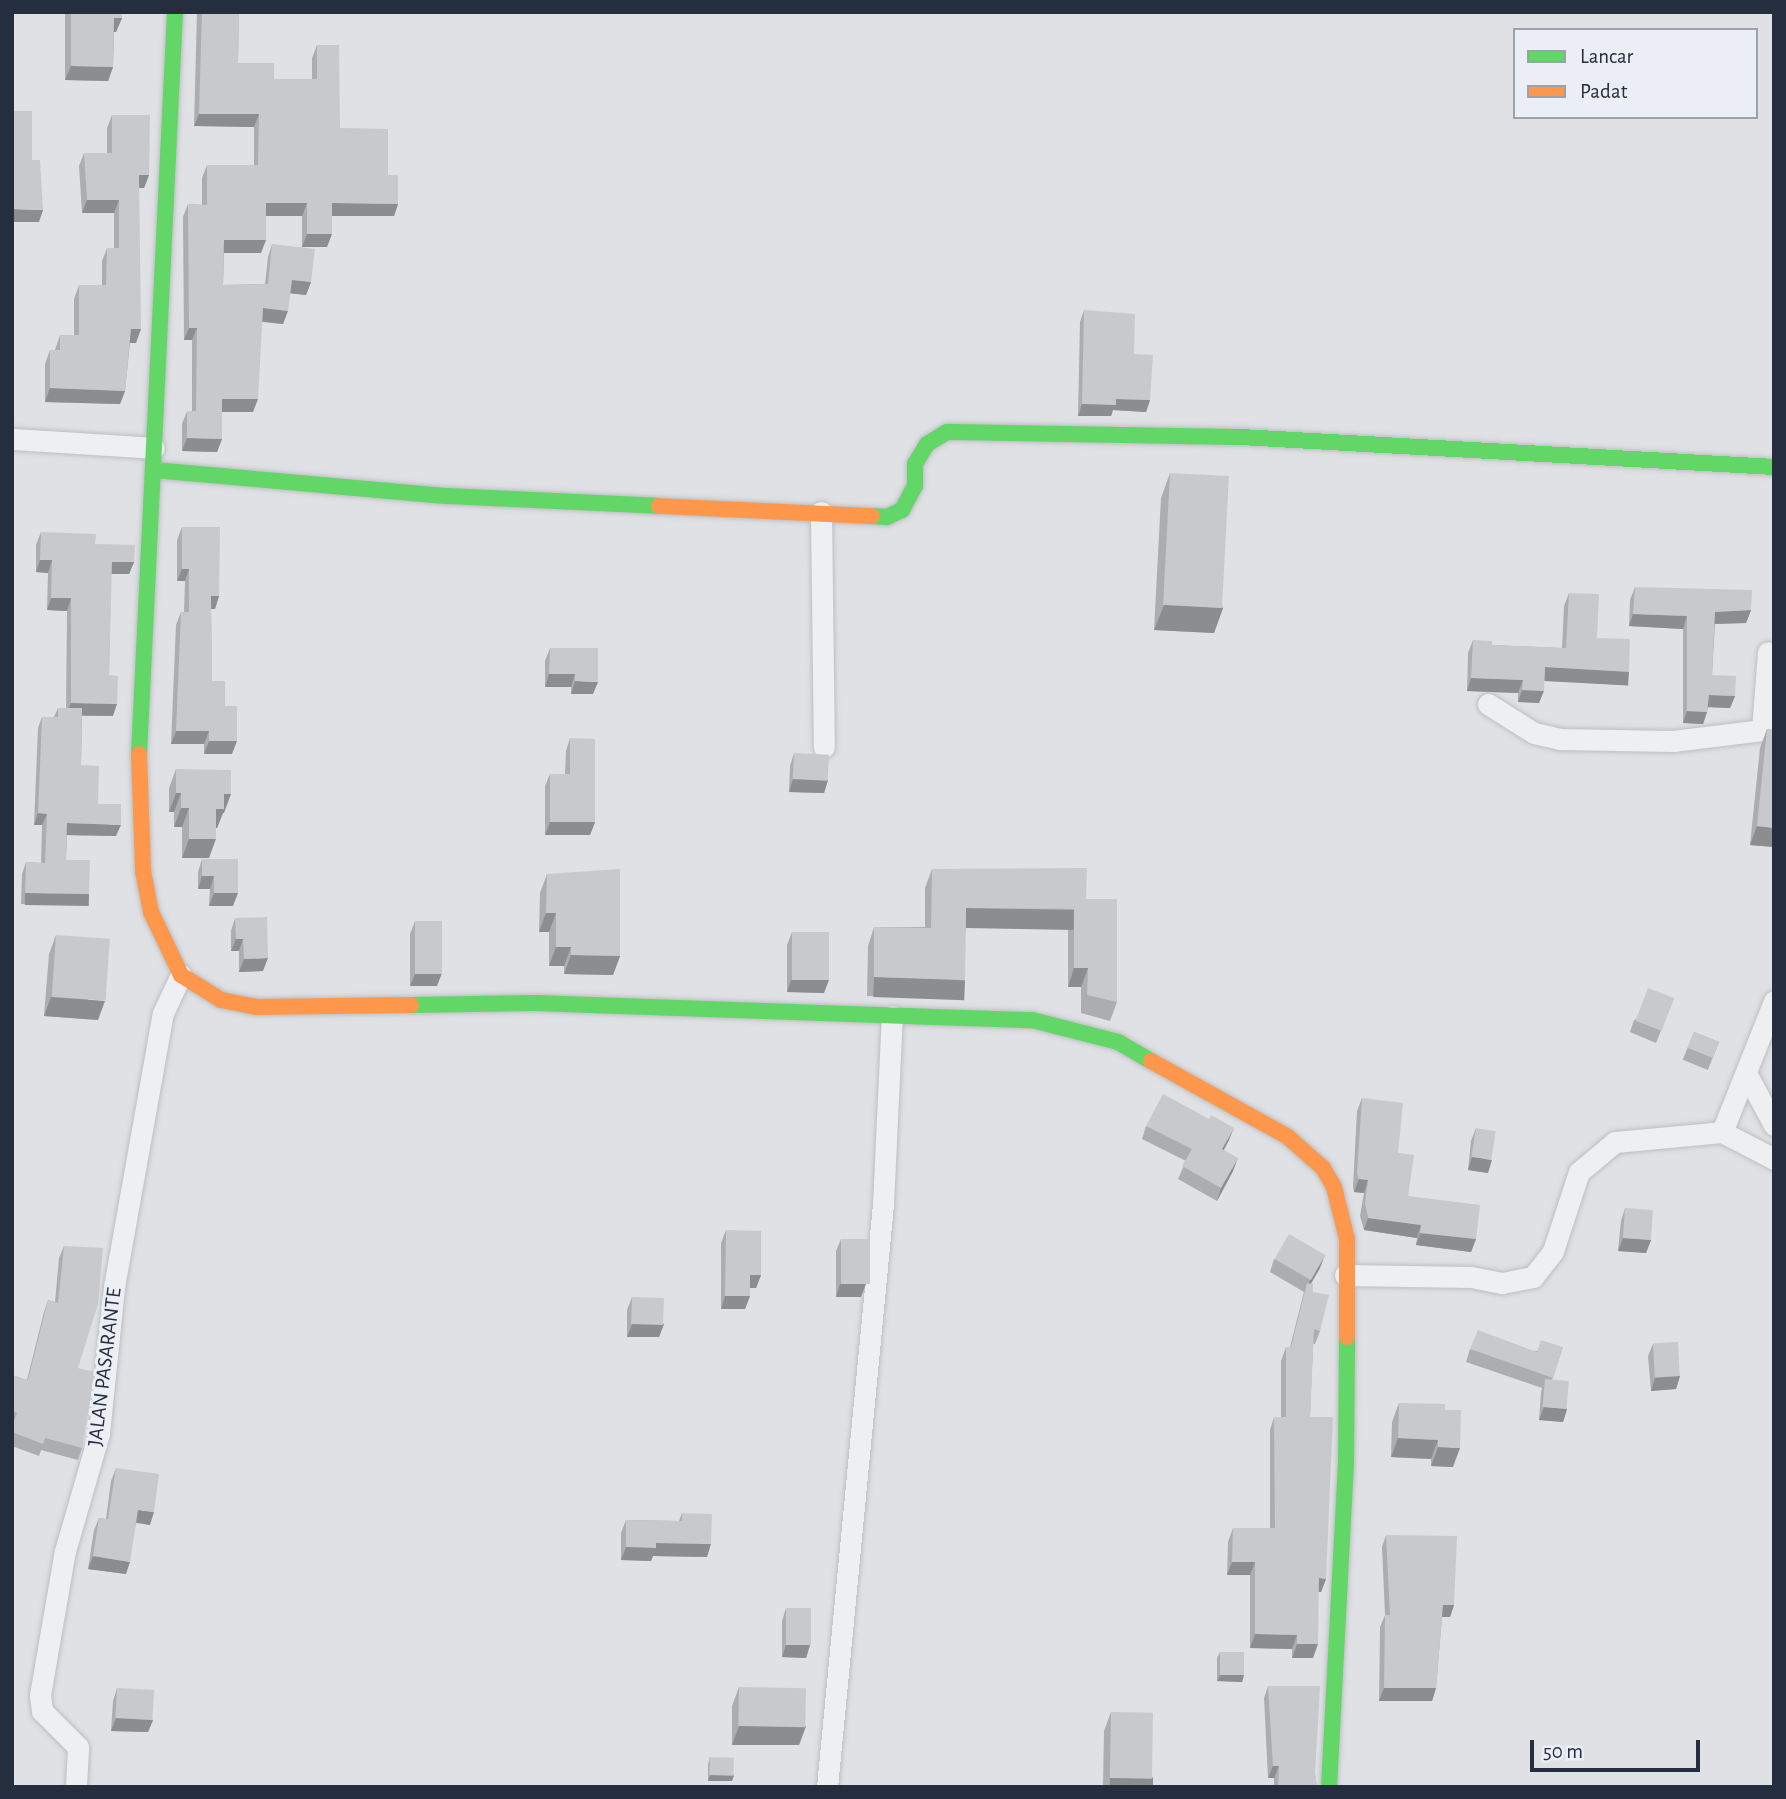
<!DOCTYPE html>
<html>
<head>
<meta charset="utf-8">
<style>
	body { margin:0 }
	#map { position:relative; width:1786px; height:1799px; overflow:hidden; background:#dfe1e4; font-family:"Alegreya Sans",sans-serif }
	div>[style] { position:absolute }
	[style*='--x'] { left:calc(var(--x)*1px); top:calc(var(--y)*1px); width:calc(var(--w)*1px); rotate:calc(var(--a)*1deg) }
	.roads { filter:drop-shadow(0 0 2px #bdbfc2) drop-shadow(0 0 2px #bdbfc2) }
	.street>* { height:21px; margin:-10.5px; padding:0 10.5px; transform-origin:10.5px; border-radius:10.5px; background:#eeeff1 }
	.fast>* { height:16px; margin:-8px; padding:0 8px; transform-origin:8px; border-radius:8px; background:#63d668 }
	.slow>* { height:16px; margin:-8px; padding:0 8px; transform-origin:8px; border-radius:8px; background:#ff974d }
	.wall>* { inset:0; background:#abadaf; transform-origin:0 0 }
	.shaded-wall>* { inset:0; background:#8b8d8f; transform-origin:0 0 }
	.building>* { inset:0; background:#c7c9cc; transform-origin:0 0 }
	span { translate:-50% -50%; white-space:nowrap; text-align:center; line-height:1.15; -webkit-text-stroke:6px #ebeff5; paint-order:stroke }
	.street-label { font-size:21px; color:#252e3e }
	.frame { position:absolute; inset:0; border:14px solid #252e3e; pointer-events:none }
	.legend { position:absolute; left:1513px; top:28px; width:245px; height:91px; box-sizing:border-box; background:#ebeff5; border:2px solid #9ca2ac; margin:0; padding:9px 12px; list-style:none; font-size:21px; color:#252e3e }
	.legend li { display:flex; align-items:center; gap:14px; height:35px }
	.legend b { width:35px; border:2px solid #9ca2ac }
	.scale { position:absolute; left:1530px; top:1740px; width:170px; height:32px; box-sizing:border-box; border:4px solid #252e3e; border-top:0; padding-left:9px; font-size:21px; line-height:24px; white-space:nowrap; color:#252e3e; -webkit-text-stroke:5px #ebeff5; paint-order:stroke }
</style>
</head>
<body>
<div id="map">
	<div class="roads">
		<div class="street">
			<div style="--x:12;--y:439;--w:142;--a:3.6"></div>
			<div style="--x:821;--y:512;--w:235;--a:89.3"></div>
			<div style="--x:1488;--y:704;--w:54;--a:32.2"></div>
			<div style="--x:1534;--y:733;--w:26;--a:13"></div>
			<div style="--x:1559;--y:739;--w:114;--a:1"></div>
			<div style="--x:1673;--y:741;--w:90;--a:-7"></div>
			<div style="--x:1762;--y:730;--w:12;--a:14"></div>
			<div style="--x:1762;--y:730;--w:78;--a:-85.6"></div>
			<div style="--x:1746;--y:1073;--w:59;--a:61.7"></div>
			<div style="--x:1722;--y:1132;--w:59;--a:27.4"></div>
			<div style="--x:1345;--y:1275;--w:126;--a:0.9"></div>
			<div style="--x:1471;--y:1277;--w:32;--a:11"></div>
			<div style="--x:1502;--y:1283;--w:32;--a:-11"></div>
			<div style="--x:1533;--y:1277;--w:33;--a:-52"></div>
			<div style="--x:1553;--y:1251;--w:83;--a:-71.8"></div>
			<div style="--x:1579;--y:1172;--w:47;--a:-39.8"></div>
			<div style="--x:1615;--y:1142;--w:107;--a:-5.3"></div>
			<div style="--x:1722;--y:1132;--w:141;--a:-68.3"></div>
			<div style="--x:76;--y:1787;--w:40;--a:-87.1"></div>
			<div style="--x:78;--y:1747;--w:51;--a:-135"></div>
			<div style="--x:42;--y:1711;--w:16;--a:-97"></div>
			<div style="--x:40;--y:1695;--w:146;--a:-80.2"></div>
			<div style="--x:65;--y:1551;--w:123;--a:-73.9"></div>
			<div style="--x:99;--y:1433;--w:147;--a:-84.1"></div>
			<div style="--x:114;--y:1287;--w:278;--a:-79.9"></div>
			<div style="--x:163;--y:1013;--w:42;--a:-64.7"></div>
			<div style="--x:827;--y:1787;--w:586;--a:-84.51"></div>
			<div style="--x:883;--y:1204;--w:188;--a:-87.3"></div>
		</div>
		<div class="fast">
			<div style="--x:154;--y:470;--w:295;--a:5.1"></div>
			<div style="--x:448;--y:496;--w:211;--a:2.7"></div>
			<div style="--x:872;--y:516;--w:15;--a:4"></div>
			<div style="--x:887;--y:517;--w:17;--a:-25"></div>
			<div style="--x:902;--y:510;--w:27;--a:-62"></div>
			<div style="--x:915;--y:486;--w:22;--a:-90"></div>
			<div style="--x:915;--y:464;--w:23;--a:-59"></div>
			<div style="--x:927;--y:444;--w:23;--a:-31"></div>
			<div style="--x:947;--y:432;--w:294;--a:1"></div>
			<div style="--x:1241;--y:437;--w:534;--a:3.22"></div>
			<div style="--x:139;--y:754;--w:743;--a:-87.22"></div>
			<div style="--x:411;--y:1005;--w:124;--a:-0.9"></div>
			<div style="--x:535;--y:1003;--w:497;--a:2"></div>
			<div style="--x:1032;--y:1020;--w:89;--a:14.3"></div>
			<div style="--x:1118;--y:1042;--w:38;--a:30"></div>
			<div style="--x:1329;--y:1787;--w:326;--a:-87"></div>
			<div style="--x:1346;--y:1461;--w:124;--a:-89.5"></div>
		</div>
		<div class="slow">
			<div style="--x:659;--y:506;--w:213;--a:2.7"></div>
			<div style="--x:139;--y:754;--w:117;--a:88"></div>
			<div style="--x:143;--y:871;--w:42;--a:79"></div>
			<div style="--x:151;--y:912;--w:70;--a:64.5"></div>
			<div style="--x:181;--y:975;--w:47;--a:32"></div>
			<div style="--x:221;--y:1000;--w:37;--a:11"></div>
			<div style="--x:257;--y:1007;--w:154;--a:-0.7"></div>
			<div style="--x:1151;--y:1061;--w:157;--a:29"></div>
			<div style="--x:1288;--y:1137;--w:47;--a:41.5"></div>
			<div style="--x:1323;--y:1168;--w:22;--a:60"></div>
			<div style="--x:1334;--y:1187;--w:54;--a:76"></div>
			<div style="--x:1347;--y:1239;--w:98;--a:90"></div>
		</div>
	</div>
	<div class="wall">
		<div style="clip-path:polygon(65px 12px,122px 12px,122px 18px,116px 32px,114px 32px,113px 67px,108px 81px,65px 80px)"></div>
		<div style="clip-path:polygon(197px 12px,271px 12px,270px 14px,239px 14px,238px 63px,274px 79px,312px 79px,312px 58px,317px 45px,340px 128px,388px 175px,398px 204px,394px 216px,332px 216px,327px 247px,302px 247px,302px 216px,266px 216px,261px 253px,224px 253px,223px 285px,265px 284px,268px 257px,272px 244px,311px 282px,306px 295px,290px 293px,283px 324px,262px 322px,253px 412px,222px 412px,222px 439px,217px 452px,182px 451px,182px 424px,187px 411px,192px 411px,192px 340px,184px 340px,183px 217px,188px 204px,202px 205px,202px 178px,207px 165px,254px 165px,254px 127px,194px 126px)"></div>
		<div style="clip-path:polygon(112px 115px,149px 175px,144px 188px,139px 188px,136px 343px,130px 343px,125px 391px,120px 404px,45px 402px,45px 364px,50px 350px,55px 350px,60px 335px,74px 335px,74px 299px,79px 285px,102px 285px,102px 261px,107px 248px,114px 248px,114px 213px,82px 213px,79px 166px,84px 153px,107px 153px,107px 128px)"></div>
		<div style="clip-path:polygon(1084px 310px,1134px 354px,1150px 400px,1146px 412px,1113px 410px,1111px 416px,1078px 416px,1080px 322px)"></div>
		<div style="clip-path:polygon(1170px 473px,1223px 608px,1214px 633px,1154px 630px,1161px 498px)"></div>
		<div style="clip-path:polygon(182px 527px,219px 596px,215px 609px,211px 609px,212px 681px,225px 706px,232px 754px,204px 754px,204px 744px,171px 744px,176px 625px,181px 612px,184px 612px,185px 581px,177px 581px,177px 540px)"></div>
		<div style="clip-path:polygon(41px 532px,95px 544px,134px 562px,129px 574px,111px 574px,109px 675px,113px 716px,82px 716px,81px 765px,98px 804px,116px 836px,67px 835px,66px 860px,89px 894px,85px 905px,21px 904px,22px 874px,26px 862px,41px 863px,42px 825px,34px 825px,38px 728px,42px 717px,54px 717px,58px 708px,66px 708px,67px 611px,47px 610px,48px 573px,36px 572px,36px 545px)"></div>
		<div style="clip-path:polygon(1635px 587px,1751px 610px,1746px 623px,1715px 624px,1712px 675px,1735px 696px,1730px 708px,1708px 707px,1707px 712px,1703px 724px,1683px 723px,1683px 629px,1629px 626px,1630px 600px)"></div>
		<div style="clip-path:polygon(1569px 593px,1597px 638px,1629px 672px,1624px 685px,1544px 680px,1539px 703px,1518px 702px,1518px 693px,1467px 691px,1468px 653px,1473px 640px,1492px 645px,1562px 648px,1564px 606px)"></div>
		<div style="clip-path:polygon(550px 648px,593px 694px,571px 694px,571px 687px,545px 687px,545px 661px)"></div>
		<div style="clip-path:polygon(1767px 729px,1774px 730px,1774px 847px,1750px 845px,1760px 748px)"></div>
		<div style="clip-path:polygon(570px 738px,595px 822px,590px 835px,545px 835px,545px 786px,550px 774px,565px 774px,566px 751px)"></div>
		<div style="clip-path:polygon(794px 753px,828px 780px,824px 793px,789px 792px,790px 766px)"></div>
		<div style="clip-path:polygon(176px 769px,224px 813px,223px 813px,217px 828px,216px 828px,209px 858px,182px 858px,182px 827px,174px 827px,174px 812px,169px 812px,169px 788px)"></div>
		<div style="clip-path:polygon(202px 859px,233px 906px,209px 906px,210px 889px,198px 889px,198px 872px)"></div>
		<div style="clip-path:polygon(932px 869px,1086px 899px,1117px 1002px,1110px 1021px,1081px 1013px,1081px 987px,1068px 987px,1068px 928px,966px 927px,958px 999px,867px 996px,868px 946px,874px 927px,925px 927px,925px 888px)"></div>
		<div style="clip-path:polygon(547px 874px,620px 956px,613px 975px,564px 974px,564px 966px,549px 966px,549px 932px,539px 932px,540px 893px)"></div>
		<div style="clip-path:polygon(235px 918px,263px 971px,239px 972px,239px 951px,231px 951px,231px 931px)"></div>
		<div style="clip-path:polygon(415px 921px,437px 986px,410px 986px,410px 934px)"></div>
		<div style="clip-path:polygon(792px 932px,824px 993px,787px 992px,787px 945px)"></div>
		<div style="clip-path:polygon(56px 935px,98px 1020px,44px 1016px,49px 954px)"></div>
		<div style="clip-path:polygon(1674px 998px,1656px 1043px,1630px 1032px,1634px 1020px)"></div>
		<div style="left:1694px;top:1032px;width:27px;height:30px;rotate:22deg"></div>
		<div style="clip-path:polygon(1362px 1098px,1398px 1153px,1408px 1196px,1476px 1239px,1471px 1252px,1416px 1245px,1417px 1238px,1364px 1230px,1360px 1216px,1364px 1193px,1354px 1192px,1353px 1186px,1357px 1111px)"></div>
		<div style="clip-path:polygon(1146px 1126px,1229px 1140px,1224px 1150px,1233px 1171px,1217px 1201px,1178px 1179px,1186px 1161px,1142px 1139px)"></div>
		<div style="clip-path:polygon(1476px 1128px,1488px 1173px,1468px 1170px,1471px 1141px)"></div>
		<div style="clip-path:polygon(1625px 1208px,1651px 1240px,1646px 1253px,1618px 1251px,1621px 1221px)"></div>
		<div style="clip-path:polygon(726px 1230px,761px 1275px,756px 1288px,750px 1288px,750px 1296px,745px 1309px,721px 1309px,721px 1243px)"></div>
		<div style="clip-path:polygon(841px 1239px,861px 1297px,836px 1297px,836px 1251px)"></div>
		<div style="clip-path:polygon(64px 1246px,78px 1368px,82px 1448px,78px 1460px,41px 1450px,39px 1456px,12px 1446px,12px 1375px,27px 1380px,44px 1312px,48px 1300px,55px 1302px,59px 1258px)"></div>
		<div style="clip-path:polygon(1274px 1259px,1320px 1268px,1311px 1284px,1313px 1292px,1320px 1331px,1315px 1344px,1313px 1344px,1310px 1417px,1326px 1579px,1321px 1592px,1318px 1592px,1313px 1658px,1292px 1658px,1292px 1649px,1250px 1648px,1250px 1575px,1227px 1575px,1228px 1542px,1233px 1528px,1270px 1528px,1270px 1430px,1274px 1417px,1281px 1417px,1281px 1361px,1286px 1347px,1290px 1347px,1304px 1292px,1270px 1272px)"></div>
		<div style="clip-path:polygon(632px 1297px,664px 1324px,659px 1337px,627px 1337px,627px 1310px)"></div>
		<div style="clip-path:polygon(1653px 1344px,1680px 1376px,1676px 1389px,1651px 1391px,1648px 1356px)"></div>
		<div style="clip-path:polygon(1563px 1347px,1552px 1380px,1567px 1409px,1563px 1422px,1539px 1420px,1541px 1392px,1542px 1388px,1466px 1362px,1470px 1349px,1537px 1351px)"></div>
		<div style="clip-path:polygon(1399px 1403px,1445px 1410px,1453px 1467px,1431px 1466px,1431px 1459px,1391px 1457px,1392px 1422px)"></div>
		<div style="clip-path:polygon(116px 1468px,150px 1525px,136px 1523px,126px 1574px,88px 1569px,94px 1530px,99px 1518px,106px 1519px,111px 1481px)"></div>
		<div style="clip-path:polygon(682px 1513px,707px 1557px,653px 1556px,651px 1561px,621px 1560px,621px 1533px,626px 1520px,679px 1521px)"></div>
		<div style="clip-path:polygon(1386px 1535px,1454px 1605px,1450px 1617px,1442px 1617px,1436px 1688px,1432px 1701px,1379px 1701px,1380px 1627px,1385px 1615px,1382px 1547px)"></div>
		<div style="clip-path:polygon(786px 1608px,810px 1645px,806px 1658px,782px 1657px,782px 1621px)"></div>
		<div style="clip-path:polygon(1220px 1652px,1244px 1675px,1242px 1682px,1217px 1681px,1217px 1658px)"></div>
		<div style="clip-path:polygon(1268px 1686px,1315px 1774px,1317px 1787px,1274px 1787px,1274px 1778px,1268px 1778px,1264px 1698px)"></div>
		<div style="clip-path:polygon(739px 1687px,806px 1726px,799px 1745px,732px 1745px,732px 1706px)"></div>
		<div style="clip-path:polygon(117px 1688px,153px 1720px,148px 1732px,111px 1731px,113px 1701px)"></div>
		<div style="clip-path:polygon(1111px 1712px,1153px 1778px,1150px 1787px,1103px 1787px,1104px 1731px)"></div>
		<div style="clip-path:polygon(710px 1757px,734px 1775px,732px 1781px,708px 1781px,708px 1764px)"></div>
	</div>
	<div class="shaded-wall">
		<div style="left:235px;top:12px;width:36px;height:2px"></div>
		<div style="clip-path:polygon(114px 18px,122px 18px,116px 32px,109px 32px)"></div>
		<div style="clip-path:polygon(71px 66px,113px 67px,108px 81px,65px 80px)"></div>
		<div style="clip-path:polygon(199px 114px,259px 114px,254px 127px,194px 126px)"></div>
		<div style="clip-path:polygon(139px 175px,149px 175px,144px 188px,134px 188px)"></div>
		<div style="clip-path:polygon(87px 200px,119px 200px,114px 213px,82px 213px)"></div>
		<div style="clip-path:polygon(266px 203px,307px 203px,302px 216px,262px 216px)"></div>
		<div style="clip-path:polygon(332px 203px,398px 204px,394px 216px,327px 216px)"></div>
		<div style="clip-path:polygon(12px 209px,43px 210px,39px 222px,12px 222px)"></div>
		<div style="clip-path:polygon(307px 234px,332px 234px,327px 247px,302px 247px)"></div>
		<div style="clip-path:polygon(224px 240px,266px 240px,261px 253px,219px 253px)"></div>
		<div style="clip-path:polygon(292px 280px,311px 282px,306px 295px,287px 293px)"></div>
		<div style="clip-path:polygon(263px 308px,288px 311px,283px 324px,259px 321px)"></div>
		<div style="clip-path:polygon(189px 328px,197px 328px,192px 340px,184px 340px)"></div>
		<div style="clip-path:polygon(131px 329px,141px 329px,136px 343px,126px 343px)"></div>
		<div style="clip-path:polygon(50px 388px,125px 391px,120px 404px,45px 402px)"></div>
		<div style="clip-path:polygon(222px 399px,258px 399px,253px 412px,218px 412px)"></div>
		<div style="clip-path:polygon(1116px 399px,1150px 400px,1146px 412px,1113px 410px,1111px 416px,1078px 416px,1082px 404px)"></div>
		<div style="clip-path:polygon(187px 438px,222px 439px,217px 452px,182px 451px)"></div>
		<div style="clip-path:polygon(40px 560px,52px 560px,48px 573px,36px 572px)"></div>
		<div style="clip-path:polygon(112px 562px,134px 562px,129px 574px,107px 574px)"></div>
		<div style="clip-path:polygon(182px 569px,189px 569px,185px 581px,177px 581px)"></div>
		<div style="clip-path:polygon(211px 596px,219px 596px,215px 609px,207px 609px)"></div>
		<div style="clip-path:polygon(51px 598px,71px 598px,67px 611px,47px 610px)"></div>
		<div style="clip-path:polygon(1164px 605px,1223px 608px,1214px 633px,1154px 630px)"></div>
		<div style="clip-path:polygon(1751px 610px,1746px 623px,1711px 624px,1715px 612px)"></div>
		<div style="clip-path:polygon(1633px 614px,1687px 616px,1683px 629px,1629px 626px)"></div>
		<div style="left:1545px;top:667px;width:84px;height:14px;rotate:3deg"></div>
		<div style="clip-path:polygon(549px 674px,575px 674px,571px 687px,545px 687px)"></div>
		<div style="clip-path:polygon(1471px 678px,1523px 680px,1518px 693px,1467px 691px)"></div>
		<div style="clip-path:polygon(575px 681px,598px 682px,593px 694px,571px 694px)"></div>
		<div style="clip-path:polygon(1522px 690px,1544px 691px,1539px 703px,1518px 702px)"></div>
		<div style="clip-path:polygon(1709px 695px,1735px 696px,1730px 708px,1704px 707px)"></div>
		<div style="clip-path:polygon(71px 703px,117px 704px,113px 716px,66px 715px)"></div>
		<div style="clip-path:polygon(1687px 711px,1707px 712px,1703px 724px,1683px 723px)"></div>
		<div style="clip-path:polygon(176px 731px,209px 731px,204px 744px,171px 744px)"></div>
		<div style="clip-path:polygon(209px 741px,237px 741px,232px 754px,204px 754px)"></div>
		<div style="clip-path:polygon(793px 779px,828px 780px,824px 793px,789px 792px)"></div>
		<div style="clip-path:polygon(176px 793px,181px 793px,174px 812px,169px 812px)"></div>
		<div style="clip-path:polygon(224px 794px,231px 794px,224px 813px,223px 813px,217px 828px,209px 828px,216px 809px)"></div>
		<div style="clip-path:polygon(181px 808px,189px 808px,182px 827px,174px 827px)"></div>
		<div style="clip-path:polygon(38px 813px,47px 814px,42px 825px,34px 825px)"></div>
		<div style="clip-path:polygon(550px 822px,595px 822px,590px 835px,545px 835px)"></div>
		<div style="clip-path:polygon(67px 823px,121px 825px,116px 836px,63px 835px)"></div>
		<div style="clip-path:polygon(1757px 826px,1774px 828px,1774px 847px,1750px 845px)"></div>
		<div style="clip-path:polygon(189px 839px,216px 839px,209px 858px,182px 858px)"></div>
		<div style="clip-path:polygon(202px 876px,214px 876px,210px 889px,198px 889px)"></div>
		<div style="left:25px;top:893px;width:64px;height:12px;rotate:1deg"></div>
		<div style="clip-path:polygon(214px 893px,238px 893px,233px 906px,209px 906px)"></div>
		<div style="left:966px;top:908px;width:108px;height:20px;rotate:1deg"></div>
		<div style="clip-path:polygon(546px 913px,556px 913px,549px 932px,539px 932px)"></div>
		<div style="clip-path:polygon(236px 939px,243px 939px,239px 951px,231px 951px)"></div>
		<div style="clip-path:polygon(556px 947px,571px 947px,564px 966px,549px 966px)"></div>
		<div style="clip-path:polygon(571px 955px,620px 956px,613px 975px,564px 974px)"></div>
		<div style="clip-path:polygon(268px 958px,263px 971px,239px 972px,244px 959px)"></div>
		<div style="clip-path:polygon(1074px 968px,1088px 968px,1081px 987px,1068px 987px)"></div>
		<div style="clip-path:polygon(442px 973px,437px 986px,410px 986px,415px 974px)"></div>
		<div style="left:874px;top:977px;width:91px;height:20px;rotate:2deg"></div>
		<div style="clip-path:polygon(791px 980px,829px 980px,824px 993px,787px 992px)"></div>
		<div style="clip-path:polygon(51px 997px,105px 1001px,98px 1020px,44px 1016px)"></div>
		<div style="clip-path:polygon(1234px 1128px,1229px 1140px,1217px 1162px,1222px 1149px)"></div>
		<div style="clip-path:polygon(1472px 1157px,1492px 1160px,1488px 1173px,1468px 1170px)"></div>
		<div style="clip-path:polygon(1238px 1158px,1233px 1171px,1217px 1201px,1221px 1188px)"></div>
		<div style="clip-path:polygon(1359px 1179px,1368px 1180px,1364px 1193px,1354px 1192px)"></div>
		<div style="clip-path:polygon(1368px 1218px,1421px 1225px,1417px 1238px,1364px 1230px)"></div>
		<div style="clip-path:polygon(1420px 1233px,1476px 1239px,1471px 1252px,1416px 1245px)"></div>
		<div style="clip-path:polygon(1623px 1238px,1651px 1240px,1646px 1253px,1618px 1251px)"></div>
		<div style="clip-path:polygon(1325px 1255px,1320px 1268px,1305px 1293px,1310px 1280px)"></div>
		<div style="clip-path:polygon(750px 1275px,761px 1275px,756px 1288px,745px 1288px)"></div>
		<div style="clip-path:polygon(840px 1284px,866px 1284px,861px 1297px,836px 1297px)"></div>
		<div style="clip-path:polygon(725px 1296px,750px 1296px,745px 1309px,721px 1309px)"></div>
		<div style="clip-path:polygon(632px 1324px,664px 1324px,659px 1337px,627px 1337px)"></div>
		<div style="clip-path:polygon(1680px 1376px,1676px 1389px,1651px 1391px,1655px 1378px)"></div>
		<div style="clip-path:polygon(1544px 1407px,1567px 1409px,1563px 1422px,1539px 1420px)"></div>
		<div style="clip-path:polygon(1398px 1438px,1438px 1440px,1431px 1459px,1391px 1457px)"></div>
		<div style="clip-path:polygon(1438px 1447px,1460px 1448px,1453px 1467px,1431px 1466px)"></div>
		<div style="clip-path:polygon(138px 1510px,154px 1512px,150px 1525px,133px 1522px)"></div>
		<div style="clip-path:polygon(656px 1543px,711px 1544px,707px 1557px,653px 1556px,651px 1561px,621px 1560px,626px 1547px)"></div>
		<div style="clip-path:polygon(93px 1556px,130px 1562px,126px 1574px,88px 1569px)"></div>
		<div style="clip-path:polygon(1232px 1562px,1255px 1562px,1250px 1575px,1227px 1575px)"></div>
		<div style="clip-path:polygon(1319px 1578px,1326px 1579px,1321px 1592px,1314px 1592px)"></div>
		<div style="clip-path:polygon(1443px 1605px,1454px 1605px,1450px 1617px,1438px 1617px)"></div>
		<div style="clip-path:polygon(1255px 1634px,1297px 1635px,1292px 1649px,1250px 1648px)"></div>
		<div style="clip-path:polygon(1297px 1644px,1318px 1644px,1313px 1658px,1292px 1658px)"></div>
		<div style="clip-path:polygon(786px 1645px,810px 1645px,806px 1658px,782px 1657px)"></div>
		<div style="clip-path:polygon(1220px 1675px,1244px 1675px,1242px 1682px,1217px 1681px)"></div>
		<div style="clip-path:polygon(1384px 1688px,1436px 1688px,1432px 1701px,1379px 1701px)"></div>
		<div style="clip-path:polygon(116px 1718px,153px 1720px,148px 1732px,111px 1731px)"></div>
		<div style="clip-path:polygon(739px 1726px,806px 1726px,799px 1745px,732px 1745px)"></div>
		<div style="clip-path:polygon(1273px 1766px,1279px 1766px,1274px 1778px,1268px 1778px)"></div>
		<div style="clip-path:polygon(710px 1775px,734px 1775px,732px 1781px,708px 1781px)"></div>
		<div style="left:1110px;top:1778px;width:43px;height:9px"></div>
	</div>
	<div class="building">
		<div style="clip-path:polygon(71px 12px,122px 12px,122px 18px,114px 18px,113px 67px,71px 66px)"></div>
		<div style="clip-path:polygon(202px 12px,239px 12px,238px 63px,274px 63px,274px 79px,317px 79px,317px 45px,339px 45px,340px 128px,388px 129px,388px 175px,398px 175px,398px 204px,332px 203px,332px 234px,307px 234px,307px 203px,266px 203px,266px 240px,224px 240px,223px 285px,268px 284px,272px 244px,315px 249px,311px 282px,292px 280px,288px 311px,263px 308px,258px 399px,222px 399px,222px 439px,187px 438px,187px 411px,196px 411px,197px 328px,189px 328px,188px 204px,207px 205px,207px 165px,258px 165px,259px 114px,199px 114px)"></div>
		<div style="clip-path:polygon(12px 111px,32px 111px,32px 160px,40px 160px,43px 210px,12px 209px)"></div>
		<div style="clip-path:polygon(112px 115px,150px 115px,149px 175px,139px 175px,141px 329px,131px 329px,125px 391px,50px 388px,50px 350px,60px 350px,60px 335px,79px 335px,79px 285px,106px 285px,107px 248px,119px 248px,119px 200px,87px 200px,84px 153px,112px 153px)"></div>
		<div style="clip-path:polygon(1084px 310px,1135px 314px,1134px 354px,1153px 355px,1150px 400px,1116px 399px,1116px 405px,1082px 404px)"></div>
		<div style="left:1170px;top:473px;width:59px;height:132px;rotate:3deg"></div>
		<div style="clip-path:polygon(182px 527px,220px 527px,219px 596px,211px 596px,212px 681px,225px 681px,225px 706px,237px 706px,237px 741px,209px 741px,209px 731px,176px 731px,181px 612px,189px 612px,189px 569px,182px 569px)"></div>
		<div style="clip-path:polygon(41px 532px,96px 534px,95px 544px,135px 545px,134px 562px,112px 562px,109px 675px,118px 676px,117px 704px,71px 703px,71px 598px,51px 598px,52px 560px,40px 560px)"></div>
		<div style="clip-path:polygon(1635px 587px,1752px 590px,1751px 610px,1715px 612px,1712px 675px,1736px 676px,1735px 696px,1709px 695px,1707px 712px,1687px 711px,1687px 616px,1633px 614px)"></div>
		<div style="clip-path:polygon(1569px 593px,1599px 594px,1597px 638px,1630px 639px,1629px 672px,1545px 667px,1544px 691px,1522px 690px,1523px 680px,1471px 678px,1473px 640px,1492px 641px,1492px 645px,1566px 648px)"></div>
		<div style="clip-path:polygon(550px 648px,598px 648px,598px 682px,575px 681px,575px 674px,549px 674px)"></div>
		<div style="clip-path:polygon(58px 708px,82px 708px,81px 765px,99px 766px,98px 804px,121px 804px,121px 825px,67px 823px,66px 860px,90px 860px,89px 894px,25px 893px,26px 862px,45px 863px,47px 814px,38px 813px,42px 717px,58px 717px)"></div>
		<div style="clip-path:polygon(1767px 729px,1774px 730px,1774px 828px,1757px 826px)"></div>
		<div style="clip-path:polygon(570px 738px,595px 739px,595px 822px,550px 822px,550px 774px,570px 774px)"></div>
		<div style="left:794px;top:753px;width:35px;height:26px;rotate:3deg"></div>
		<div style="clip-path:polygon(176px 769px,231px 770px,231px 794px,224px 794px,224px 809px,216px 809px,216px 839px,189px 839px,189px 808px,181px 808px,181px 793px,176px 793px)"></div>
		<div style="clip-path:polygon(202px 859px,238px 859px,238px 893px,214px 893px,214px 876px,202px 876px)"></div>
		<div style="clip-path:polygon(1087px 868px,1086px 899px,1117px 899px,1117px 1002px,1087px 995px,1088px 968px,1074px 968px,1074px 909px,966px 908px,965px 980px,874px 977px,874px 927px,931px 928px,932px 869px)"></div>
		<div style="clip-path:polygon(620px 869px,620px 956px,571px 955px,571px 947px,556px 947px,556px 913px,546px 913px,547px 874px)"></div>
		<div style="clip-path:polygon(267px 917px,268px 958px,244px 959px,243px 939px,236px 939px,235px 918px)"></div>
		<div style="left:415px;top:921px;width:27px;height:53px"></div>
		<div style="left:792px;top:932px;width:37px;height:48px"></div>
		<div style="left:56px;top:935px;width:54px;height:62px;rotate:4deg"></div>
		<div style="left:1648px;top:988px;width:28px;height:35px;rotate:21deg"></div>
		<div style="left:1694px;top:1032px;width:27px;height:17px;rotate:22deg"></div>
		<div style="clip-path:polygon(1163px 1094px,1209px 1119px,1211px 1115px,1234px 1128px,1222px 1149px,1238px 1158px,1221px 1188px,1182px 1166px,1192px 1149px,1146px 1126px)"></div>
		<div style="clip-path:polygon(1362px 1098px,1403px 1103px,1398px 1153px,1414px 1155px,1408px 1196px,1480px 1205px,1476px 1239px,1420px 1233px,1421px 1225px,1368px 1218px,1365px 1203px,1368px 1180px,1359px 1179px,1357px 1173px)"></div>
		<div style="left:1476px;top:1128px;width:20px;height:29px;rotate:9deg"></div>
		<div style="left:1625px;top:1208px;width:28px;height:30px;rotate:4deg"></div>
		<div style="clip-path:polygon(726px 1230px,761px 1231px,761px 1275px,750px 1275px,750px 1296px,725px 1296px)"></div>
		<div style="left:1289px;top:1234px;width:42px;height:29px;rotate:30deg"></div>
		<div style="left:841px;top:1239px;width:29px;height:45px"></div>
		<div style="clip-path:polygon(64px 1246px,103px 1248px,98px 1304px,78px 1368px,95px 1372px,82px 1448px,45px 1438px,43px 1444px,12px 1432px,12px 1426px,17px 1413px,12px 1411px,12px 1375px,28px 1380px,48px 1300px,58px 1303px)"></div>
		<div style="clip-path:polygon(1307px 1283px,1313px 1284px,1313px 1292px,1329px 1295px,1320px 1331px,1314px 1329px,1310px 1417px,1333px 1417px,1326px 1579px,1319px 1578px,1318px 1644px,1297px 1644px,1297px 1635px,1255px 1634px,1255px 1562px,1232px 1562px,1233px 1528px,1275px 1528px,1274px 1417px,1286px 1417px,1286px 1347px,1291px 1347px)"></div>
		<div style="left:632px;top:1297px;width:32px;height:27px;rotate:2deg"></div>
		<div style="clip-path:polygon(1478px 1330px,1537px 1352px,1541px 1340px,1563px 1347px,1553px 1378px,1470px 1349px)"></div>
		<div style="left:1678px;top:1342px;width:34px;height:25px;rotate:87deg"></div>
		<div style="left:1545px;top:1379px;width:24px;height:28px;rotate:5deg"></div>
		<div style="clip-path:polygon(1399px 1403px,1445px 1404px,1445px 1410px,1461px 1410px,1460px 1448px,1438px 1447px,1438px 1440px,1398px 1438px)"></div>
		<div style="clip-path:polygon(116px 1468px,159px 1474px,154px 1512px,138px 1510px,130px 1562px,93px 1556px,99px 1518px,108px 1519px)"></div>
		<div style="clip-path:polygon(682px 1513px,712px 1514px,711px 1544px,656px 1543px,656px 1548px,626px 1547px,626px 1520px,682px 1521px)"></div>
		<div style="clip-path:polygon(1386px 1535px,1457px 1536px,1454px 1605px,1443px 1605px,1436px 1688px,1384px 1688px,1385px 1615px,1390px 1615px)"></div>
		<div style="left:786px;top:1608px;width:25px;height:37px"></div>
		<div style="left:1220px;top:1652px;width:24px;height:23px"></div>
		<div style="clip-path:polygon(1268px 1686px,1320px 1686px,1315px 1774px,1317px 1787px,1278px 1787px,1279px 1766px,1273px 1766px)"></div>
		<div style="left:739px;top:1687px;width:67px;height:39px;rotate:1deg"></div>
		<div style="left:117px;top:1688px;width:37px;height:30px;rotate:3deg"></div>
		<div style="left:1111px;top:1712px;width:42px;height:66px;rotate:1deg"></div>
		<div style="left:710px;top:1757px;width:24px;height:18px;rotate:2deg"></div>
		<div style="left:1474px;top:1785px;width:25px;height:2px"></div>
	</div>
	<div class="street-label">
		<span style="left:105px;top:1367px;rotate:-83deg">JALAN PASARANTE</span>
	</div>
	<div class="frame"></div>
	<ul class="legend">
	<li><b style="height:9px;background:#63d668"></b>Lancar</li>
	<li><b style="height:9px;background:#ff974d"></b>Padat</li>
	</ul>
	<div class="scale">50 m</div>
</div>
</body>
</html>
